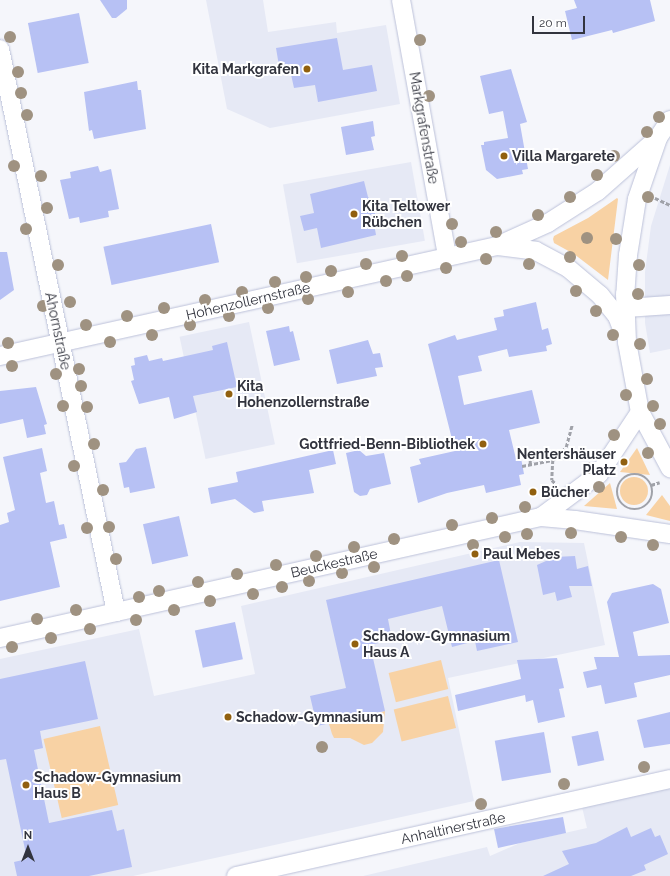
<!DOCTYPE html>
<html>
<head>
<meta charset="utf-8">
<style>
	body { margin:0 }
	#map { position:relative; width:670px; height:876px; overflow:hidden; background:#f5f6fb; font-family:Raleway,sans-serif }
	div>[style] { position:absolute }
	[style*='--x'] { left:calc(var(--x)*1px); top:calc(var(--y)*1px); width:calc(var(--w)*1px); rotate:calc(var(--a)*1deg) }
	.built>* { inset:0; background:#e6e9f5; transform-origin:0 0 }
	.green>* { inset:0; background:#f8d2a4; transform-origin:0 0 }
	.round { border-radius:50% }
	.building>* { inset:0; background:#b7c1f4; transform-origin:0 0 }
	.path>* { height:2.5px; margin-top:-1.25px; transform-origin:0; background:repeating-linear-gradient(90deg,#a0a2a9 0 4px,transparent 0 6px) }
	.path>.ring { margin:-1.25px; padding:0; box-sizing:content-box; background:none; border:2.5px solid #a0a2a9; border-radius:50% }
	.roads { filter:drop-shadow(0 0 1px #bcc1d9) drop-shadow(0 0 1px #bcc1d9) }
	.minor>* { height:18px; margin:-9px; padding:0 9px; transform-origin:9px; border-radius:9px; background:#fff }
	.trees>* { width:12px; height:12px; margin:-6px; border-radius:50%; background:#9f9281 }
	.dots>* { width:11px; height:11px; translate:-50% -50%; box-sizing:border-box; border:2px solid #fff; border-radius:50% }
	span { translate:-50% -50%; white-space:nowrap; text-align:center; line-height:1.15; -webkit-text-stroke:4px #fff; paint-order:stroke }
	.poi-label { font-size:14px; color:#32343e; font-weight:700 }
	.right { translate:-100% -50%; text-align:right }
	.left { translate:0 -50%; text-align:left }
	.street-label { font-size:14px; color:#32343e }
	.north { position:absolute; left:8px; top:828px; width:40px; height:40px; -webkit-text-stroke:3px #fff; paint-order:stroke; rotate:0deg; font-size:11px; font-weight:700; line-height:16px; text-align:center; color:#32343e }
	.north::after { content:''; display:block; margin:auto; width:14px; height:18px; background:#32343e; clip-path:polygon(50% 0,100% 100%,50% 72%,0 100%) }
	.scale { position:absolute; left:532px; top:16px; width:53px; height:18px; box-sizing:border-box; border:2px solid #32343e; border-top:0; padding-left:5px; font-size:12px; line-height:14px; white-space:nowrap; color:#32343e; -webkit-text-stroke:3px #fff; paint-order:stroke }
</style>
</head>
<body>
<div id="map">
	<div class="built">
		<div style="clip-path:polygon(206px 0,263px 0,268px 32px,336px 22px,337px 33px,386px 25px,400px 104px,270px 128px,227px 109px)"></div>
		<div style="left:411px;top:162px;width:80px;height:130px;rotate:80deg"></div>
		<div style="clip-path:polygon(670px 165px,670px 349px,650px 353px,645px 323px,645px 272px,651px 226px)"></div>
		<div style="left:249px;top:322px;width:125px;height:71px;rotate:78deg"></div>
		<div style="clip-path:polygon(520px 542px,584px 543px,605px 645px,448px 678px,474px 801px,133px 876px,0 876px,0 659px,139px 629px,154px 696px,255px 674px,241px 606px)"></div>
		<div style="clip-path:polygon(670px 788px,670px 876px,363px 876px,487px 847px,490px 856px,520px 843px,587px 828px,582px 807px)"></div>
	</div>
	<div class="green">
		<div style="clip-path:polygon(617px 198px,618px 199px,608px 280px,574px 254px,554px 243px,553px 239px,554px 236px,588px 218px)"></div>
		<div style="clip-path:polygon(637px 448px,650px 475px,620px 472px)"></div>
		<div class="round" style="left:620px;top:477px;width:28px;height:28px"></div>
		<div style="clip-path:polygon(610px 483px,617px 509px,584px 506px)"></div>
		<div style="clip-path:polygon(662px 495px,670px 506px,670px 521px,646px 515px)"></div>
		<div style="left:441px;top:660px;width:30px;height:54px;rotate:76deg"></div>
		<div style="left:448px;top:696px;width:33px;height:56px;rotate:76deg"></div>
		<div style="clip-path:polygon(385px 711px,383px 732px,372px 743px,364px 745px,350px 738px,334px 738px,332px 734px,329px 724px)"></div>
		<div style="left:100px;top:726px;width:81px;height:58px;rotate:77deg"></div>
	</div>
	<div class="building">
		<div style="clip-path:polygon(100px 0,127px 0,127px 9px,116px 18px,112px 18px)"></div>
		<div style="clip-path:polygon(574px 0,650px 0,655px 21px,613px 33px,612px 30px,572px 40px,565px 11px,577px 8px)"></div>
		<div style="left:79px;top:13px;width:51px;height:52px;rotate:79deg"></div>
		<div style="clip-path:polygon(337px 38px,343px 70px,372px 65px,377px 91px,318px 102px,315px 85px,294px 88px,290px 70px,280px 72px,276px 48px)"></div>
		<div style="clip-path:polygon(511px 69px,527px 122px,520px 124px,528px 169px,522px 170px,523px 174px,497px 179px,486px 170px,481px 145px,484px 145px,484px 142px,508px 138px,503px 111px,489px 114px,480px 76px)"></div>
		<div style="clip-path:polygon(137px 81px,138px 90px,141px 90px,146px 129px,94px 139px,92px 130px,89px 131px,84px 92px)"></div>
		<div style="clip-path:polygon(373px 121px,375px 136px,371px 137px,374px 150px,346px 155px,341px 127px)"></div>
		<div style="clip-path:polygon(98px 166px,100px 172px,111px 169px,119px 209px,108px 211px,109px 217px,80px 223px,79px 217px,69px 219px,60px 180px,71px 178px,70px 172px)"></div>
		<div style="clip-path:polygon(364px 181px,368px 197px,378px 207px,373px 218px,376px 235px,321px 248px,317px 228px,304px 231px,300px 216px,314px 213px,310px 194px)"></div>
		<div style="left:211px;top:224px;width:39px;height:110px;rotate:78deg"></div>
		<div style="clip-path:polygon(0 252px,7px 252px,14px 290px,0 300px)"></div>
		<div style="clip-path:polygon(536px 302px,542px 330px,548px 328px,552px 344px,546px 346px,547px 351px,509px 357px,507px 349px,478px 356px,482px 371px,458px 376px,464px 405px,532px 390px,540px 423px,509px 430px,516px 459px,521px 458px,524px 474px,519px 475px,521px 485px,486px 493px,484px 485px,447px 493px,418px 503px,410px 467px,421px 464px,419px 459px,455px 451px,428px 344px,455px 335px,457px 340px,497px 330px,494px 318px,504px 316px,503px 310px)"></div>
		<div style="clip-path:polygon(289px 326px,290px 332px,293px 331px,300px 360px,274px 366px,266px 331px)"></div>
		<div style="clip-path:polygon(368px 340px,373px 354px,380px 353px,383px 367px,375px 368px,377px 376px,337px 384px,329px 350px)"></div>
		<div style="clip-path:polygon(227px 342px,237px 387px,193px 396px,197px 412px,174px 419px,169px 397px,139px 404px,131px 381px,134px 380px,131px 366px,135px 365px,134px 358px,147px 355px,149px 361px,162px 358px,163px 361px,213px 350px,212px 346px)"></div>
		<div style="clip-path:polygon(36px 387px,47px 424px,44px 425px,46px 434px,27px 438px,23px 419px,0 424px,0 391px)"></div>
		<div style="clip-path:polygon(146px 447px,155px 488px,130px 493px,129px 487px,124px 488px,119px 463px,126px 462px,136px 449px)"></div>
		<div style="clip-path:polygon(42px 448px,47px 471px,40px 473px,46px 503px,54px 501px,59px 525px,64px 524px,67px 538px,50px 542px,60px 587px,0 601px,0 525px,9px 522px,7px 513px,15px 510px,3px 457px)"></div>
		<div style="clip-path:polygon(333px 450px,336px 464px,309px 470px,314px 493px,262px 501px,264px 511px,254px 513px,235px 499px,211px 504px,208px 488px,238px 482px,236px 472px)"></div>
		<div style="clip-path:polygon(359px 450px,366px 456px,384px 453px,391px 484px,370px 489px,367px 495px,360px 496px,354px 492px,346px 453px)"></div>
		<div style="left:179px;top:516px;width:41px;height:37px;rotate:77deg"></div>
		<div style="clip-path:polygon(575px 556px,577px 569px,588px 566px,592px 586px,569px 586px,572px 597px,557px 601px,555px 592px,543px 595px,537px 565px,555px 557px)"></div>
		<div style="clip-path:polygon(499px 560px,518px 642px,477px 651px,475px 641px,452px 647px,442px 606px,388px 619px,392px 640px,370px 645px,385px 711px,317px 726px,310px 696px,346px 688px,326px 600px)"></div>
		<div style="clip-path:polygon(653px 584px,661px 589px,669px 623px,633px 632px,638px 656px,670px 655px,670px 675px,634px 683px,637px 697px,605px 704px,601px 685px,587px 688px,583px 672px,597px 669px,594px 657px,619px 657px,607px 602px,612px 593px)"></div>
		<div style="left:235px;top:622px;width:38px;height:41px;rotate:78deg"></div>
		<div style="clip-path:polygon(557px 658px,564px 688px,559px 689px,565px 717px,538px 723px,533px 700px,526px 702px,525px 695px,458px 711px,455px 695px,521px 679px,517px 660px)"></div>
		<div style="clip-path:polygon(85px 661px,98px 719px,40px 731px,43px 748px,34px 750px,49px 823px,112px 810px,117px 831px,124px 829px,132px 867px,89px 876px,17px 876px,14px 862px,27px 859px,6px 759px,0 760px,0 679px)"></div>
		<div style="clip-path:polygon(670px 712px,670px 744px,644px 748px,637px 720px)"></div>
		<div style="left:598px;top:731px;width:30px;height:27px;rotate:78deg"></div>
		<div style="left:544px;top:732px;width:41px;height:50px;rotate:80deg"></div>
		<div style="clip-path:polygon(563px 817px,566px 833px,498px 848px,494px 829px)"></div>
		<div style="clip-path:polygon(627px 827px,631px 837px,651px 828px,655px 837px,660px 835px,668px 854px,644px 865px,646px 870px,631px 876px,543px 876px,569px 864px,562px 851px,596px 843px)"></div>
	</div>
	<div class="path">
		<div style="--x:655;--y:198;--w:17;--a:25"></div>
		<div style="--x:530;--y:465;--w:6;--a:-90"></div>
		<div style="--x:530;--y:459;--w:19;--a:-12"></div>
		<div style="--x:549;--y:455;--w:6;--a:51"></div>
		<div style="--x:553;--y:460;--w:20;--a:93"></div>
		<div style="--x:552;--y:480;--w:6;--a:45"></div>
		<div style="--x:522;--y:466;--w:32;--a:-11"></div>
		<div style="--x:553;--y:460;--w:18;--a:-45"></div>
		<div style="--x:566;--y:447;--w:23;--a:-75"></div>
		<div class="ring" style="left:617px;top:474px;width:33.5px;height:33.5px"></div>
		<div style="--x:651;--y:485;--w:9;--a:-18"></div>
	</div>
	<div class="roads">
		<div class="minor">
			<div style="--x:401;--y:0;--w:260;--a:79.8"></div>
			<div style="--x:0;--y:49;--w:575;--a:78.36"></div>
			<div style="--x:670;--y:120;--w:22;--a:124"></div>
			<div style="--x:658;--y:138;--w:65;--a:109"></div>
			<div style="--x:637;--y:199;--w:57;--a:99.1"></div>
			<div style="--x:628;--y:255;--w:39;--a:94"></div>
			<div style="--x:625;--y:294;--w:48;--a:87.6"></div>
			<div style="--x:627;--y:342;--w:71;--a:79.5"></div>
			<div style="--x:640;--y:412;--w:64;--a:61.8"></div>
			<div style="--x:497;--y:246;--w:39;--a:7"></div>
			<div style="--x:536;--y:251;--w:36;--a:28"></div>
			<div style="--x:568;--y:268;--w:42;--a:40.2"></div>
			<div style="--x:600;--y:295;--w:27;--a:51"></div>
			<div style="--x:617;--y:316;--w:17;--a:69"></div>
			<div style="--x:626;--y:308;--w:44;--a:-3.9"></div>
			<div style="--x:0;--y:356;--w:509;--a:-12.48"></div>
			<div style="--x:497;--y:246;--w:56;--a:-24.3"></div>
			<div style="--x:548;--y:223;--w:59;--a:-32.6"></div>
			<div style="--x:598;--y:191;--w:80;--a:-41.5"></div>
			<div style="--x:541;--y:517;--w:72;--a:-36.6"></div>
			<div style="--x:599;--y:474;--w:74;--a:-56.5"></div>
			<div style="--x:0;--y:638;--w:554;--a:-12.61"></div>
			<div style="--x:541;--y:517;--w:34;--a:5"></div>
			<div style="--x:575;--y:520;--w:96;--a:8.4"></div>
			<div style="--x:236;--y:876;--w:445;--a:-12.6"></div>
		</div>
	</div>
	<div class="trees">
		<div style="left:10px;top:37px"></div>
		<div style="left:420px;top:40px"></div>
		<div style="left:18px;top:72px"></div>
		<div style="left:21px;top:93px"></div>
		<div style="left:429px;top:96px"></div>
		<div style="left:27px;top:115px"></div>
		<div style="left:659px;top:117px"></div>
		<div style="left:647px;top:132px"></div>
		<div style="left:614px;top:156px"></div>
		<div style="left:14px;top:166px"></div>
		<div style="left:597px;top:175px"></div>
		<div style="left:41px;top:176px"></div>
		<div style="left:570px;top:197px"></div>
		<div style="left:648px;top:197px"></div>
		<div style="left:47px;top:208px"></div>
		<div style="left:538px;top:215px"></div>
		<div style="left:452px;top:224px"></div>
		<div style="left:26px;top:229px"></div>
		<div style="left:496px;top:232px"></div>
		<div style="left:587px;top:238px"></div>
		<div style="left:616px;top:239px"></div>
		<div style="left:461px;top:242px"></div>
		<div style="left:402px;top:256px"></div>
		<div style="left:570px;top:257px"></div>
		<div style="left:486px;top:259px"></div>
		<div style="left:366px;top:264px"></div>
		<div style="left:529px;top:264px"></div>
		<div style="left:58px;top:265px"></div>
		<div style="left:639px;top:265px"></div>
		<div style="left:446px;top:268px"></div>
		<div style="left:331px;top:271px"></div>
		<div style="left:407px;top:276px"></div>
		<div style="left:306px;top:277px"></div>
		<div style="left:386px;top:281px"></div>
		<div style="left:275px;top:282px"></div>
		<div style="left:576px;top:291px"></div>
		<div style="left:242px;top:292px"></div>
		<div style="left:348px;top:292px"></div>
		<div style="left:638px;top:294px"></div>
		<div style="left:308px;top:299px"></div>
		<div style="left:205px;top:300px"></div>
		<div style="left:70px;top:302px"></div>
		<div style="left:43px;top:306px"></div>
		<div style="left:164px;top:308px"></div>
		<div style="left:268px;top:308px"></div>
		<div style="left:596px;top:311px"></div>
		<div style="left:127px;top:316px"></div>
		<div style="left:229px;top:316px"></div>
		<div style="left:86px;top:325px"></div>
		<div style="left:190px;top:325px"></div>
		<div style="left:152px;top:335px"></div>
		<div style="left:613px;top:335px"></div>
		<div style="left:110px;top:342px"></div>
		<div style="left:8px;top:343px"></div>
		<div style="left:640px;top:344px"></div>
		<div style="left:12px;top:366px"></div>
		<div style="left:79px;top:369px"></div>
		<div style="left:56px;top:374px"></div>
		<div style="left:647px;top:379px"></div>
		<div style="left:81px;top:386px"></div>
		<div style="left:626px;top:395px"></div>
		<div style="left:63px;top:406px"></div>
		<div style="left:653px;top:406px"></div>
		<div style="left:87px;top:407px"></div>
		<div style="left:660px;top:424px"></div>
		<div style="left:614px;top:435px"></div>
		<div style="left:94px;top:444px"></div>
		<div style="left:648px;top:453px"></div>
		<div style="left:74px;top:466px"></div>
		<div style="left:590px;top:468px"></div>
		<div style="left:599px;top:487px"></div>
		<div style="left:103px;top:490px"></div>
		<div style="left:525px;top:507px"></div>
		<div style="left:492px;top:518px"></div>
		<div style="left:452px;top:525px"></div>
		<div style="left:109px;top:527px"></div>
		<div style="left:87px;top:528px"></div>
		<div style="left:571px;top:533px"></div>
		<div style="left:527px;top:534px"></div>
		<div style="left:505px;top:537px"></div>
		<div style="left:621px;top:537px"></div>
		<div style="left:394px;top:539px"></div>
		<div style="left:473px;top:545px"></div>
		<div style="left:653px;top:545px"></div>
		<div style="left:354px;top:547px"></div>
		<div style="left:316px;top:556px"></div>
		<div style="left:116px;top:559px"></div>
		<div style="left:276px;top:565px"></div>
		<div style="left:374px;top:567px"></div>
		<div style="left:342px;top:573px"></div>
		<div style="left:237px;top:574px"></div>
		<div style="left:309px;top:581px"></div>
		<div style="left:198px;top:582px"></div>
		<div style="left:282px;top:587px"></div>
		<div style="left:159px;top:591px"></div>
		<div style="left:253px;top:594px"></div>
		<div style="left:139px;top:597px"></div>
		<div style="left:210px;top:601px"></div>
		<div style="left:76px;top:610px"></div>
		<div style="left:174px;top:610px"></div>
		<div style="left:37px;top:619px"></div>
		<div style="left:136px;top:620px"></div>
		<div style="left:90px;top:629px"></div>
		<div style="left:51px;top:638px"></div>
		<div style="left:12px;top:647px"></div>
		<div style="left:322px;top:747px"></div>
		<div style="left:644px;top:767px"></div>
		<div style="left:564px;top:784px"></div>
		<div style="left:481px;top:804px"></div>
	</div>
	<div class="dots">
		<div style="left:307px;top:69px;background:#91600f"></div>
		<div style="left:504px;top:156px;background:#91600f"></div>
		<div style="left:354px;top:214px;background:#91600f"></div>
		<div style="left:229px;top:394px;background:#91600f"></div>
		<div style="left:483px;top:444px;background:#91600f"></div>
		<div style="left:624px;top:462px;background:#91600f"></div>
		<div style="left:533px;top:492px;background:#91600f"></div>
		<div style="left:475px;top:554px;background:#91600f"></div>
		<div style="left:355px;top:644px;background:#91600f"></div>
		<div style="left:228px;top:717px;background:#91600f"></div>
		<div style="left:26px;top:785px;background:#91600f"></div>
	</div>
	<div class="poi-label">
		<span class="right" style="left:299px;top:69px">Kita Markgrafen</span>
		<span class="left" style="left:512px;top:156px">Villa Margarete</span>
		<span class="left" style="left:362px;top:214px">Kita Teltower<br>Rübchen</span>
		<span class="left" style="left:237px;top:394px">Kita<br>Hohenzollernstraße</span>
		<span class="right" style="left:475px;top:444px">Gottfried-Benn-Bibliothek</span>
		<span class="right" style="left:616px;top:462px">Nentershäuser<br>Platz</span>
		<span class="left" style="left:541px;top:492px">Bücher</span>
		<span class="left" style="left:483px;top:554px">Paul Mebes</span>
		<span class="left" style="left:363px;top:644px">Schadow-Gymnasium<br>Haus A</span>
		<span class="left" style="left:236px;top:717px">Schadow-Gymnasium</span>
		<span class="left" style="left:34px;top:785px">Schadow-Gymnasium<br>Haus B</span>
	</div>
	<div class="street-label">
		<span style="left:424px;top:128px;rotate:80deg">Markgrafenstraße</span>
		<span style="left:248px;top:301px;rotate:-13deg">Hohenzollernstraße</span>
		<span style="left:58px;top:331px;rotate:78deg">Ahornstraße</span>
		<span style="left:334px;top:563px;rotate:-13deg">Beuckestraße</span>
		<span style="left:453px;top:828px;rotate:-12deg">Anhaltinerstraße</span>
	</div>
	<div class="north">N</div>
	<div class="scale">20 m</div>
</div>
</body>
</html>
